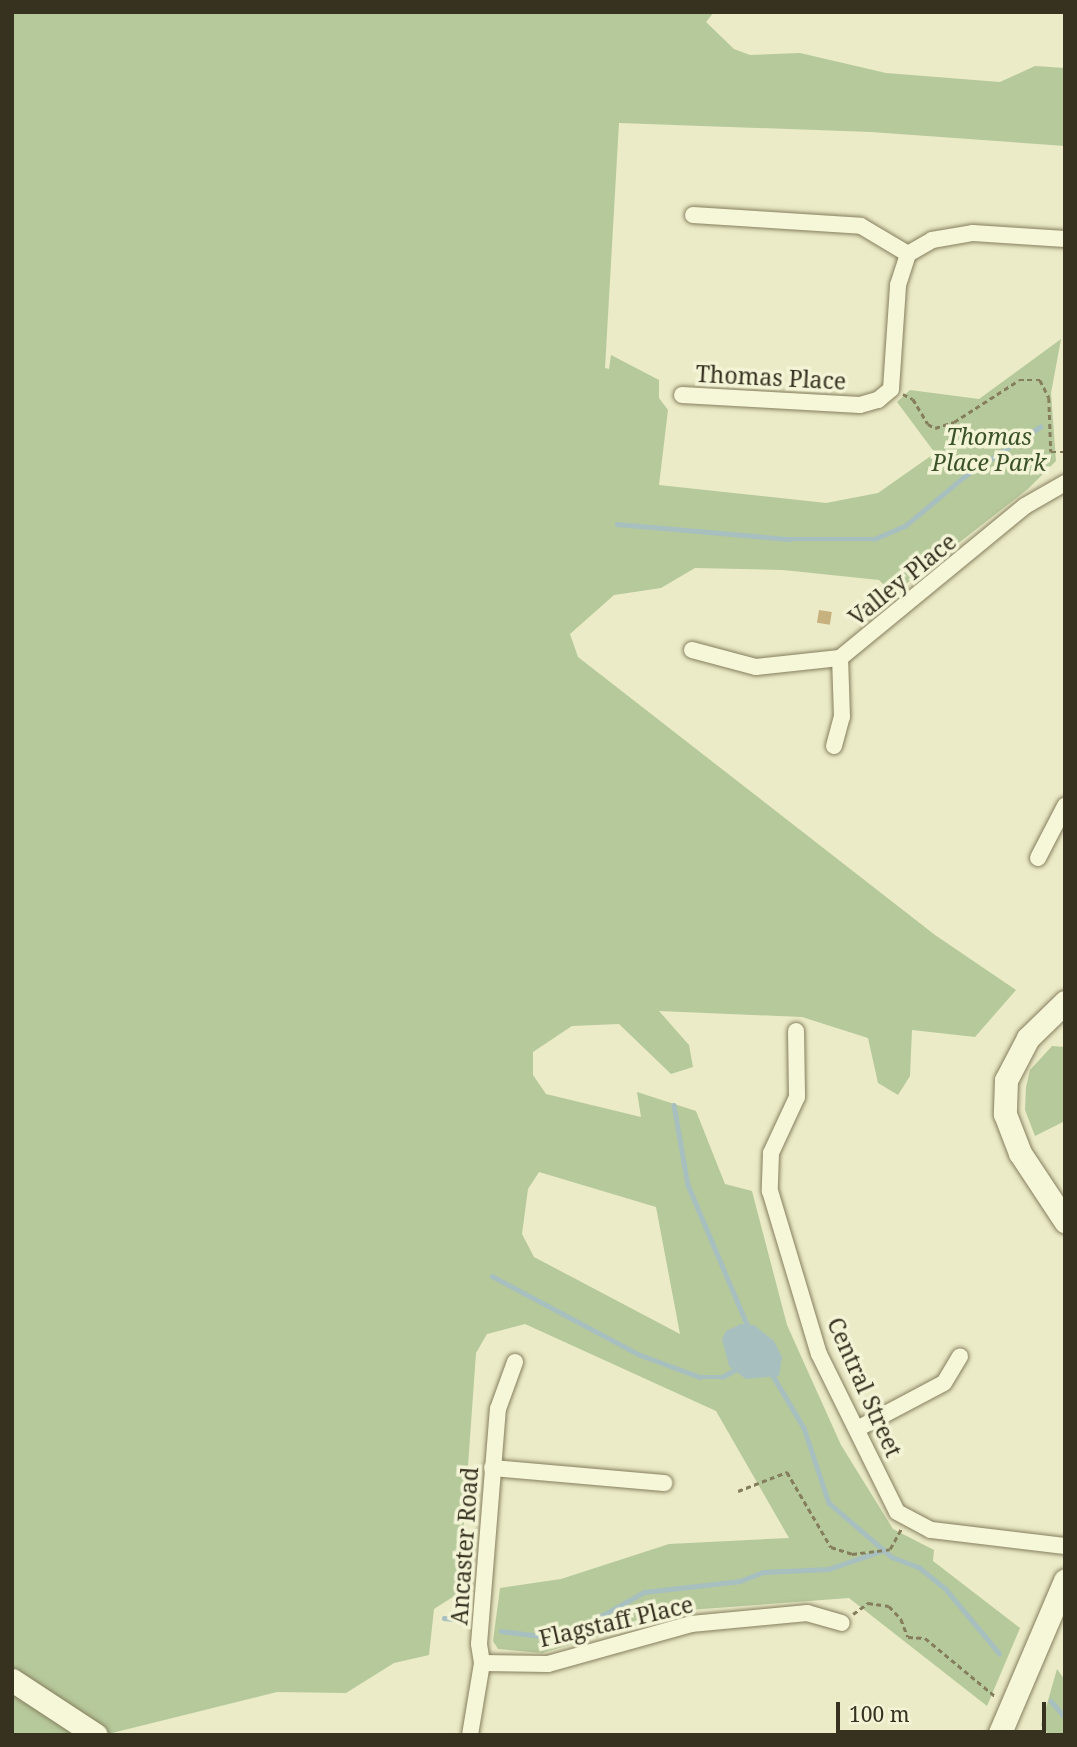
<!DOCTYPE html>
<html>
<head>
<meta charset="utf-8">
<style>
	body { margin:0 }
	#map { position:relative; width:1077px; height:1747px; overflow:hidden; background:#ebebc7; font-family:"Noto Serif",serif }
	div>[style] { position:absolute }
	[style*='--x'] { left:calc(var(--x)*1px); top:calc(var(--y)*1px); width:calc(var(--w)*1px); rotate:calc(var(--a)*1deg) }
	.green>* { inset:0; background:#b6c99b }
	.water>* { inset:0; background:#a8bfbf }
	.stream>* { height:4.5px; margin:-2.25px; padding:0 2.25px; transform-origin:2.25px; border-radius:2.25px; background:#a8bfbf }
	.building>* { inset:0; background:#c7b27f; transform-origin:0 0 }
	.path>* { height:2.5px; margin-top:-1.25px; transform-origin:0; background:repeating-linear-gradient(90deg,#857e5d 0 5px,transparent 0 8.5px) }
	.roads { filter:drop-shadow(0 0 2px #857e5d) drop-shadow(0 0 2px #857e5d) }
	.street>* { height:16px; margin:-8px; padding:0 8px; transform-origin:8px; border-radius:8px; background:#f6f6d9 }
	.secondary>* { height:23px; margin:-11.5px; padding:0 11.5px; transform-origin:11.5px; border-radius:11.5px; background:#f6f6d9 }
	span { translate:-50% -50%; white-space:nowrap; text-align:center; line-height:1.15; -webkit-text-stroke:7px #f3f3d6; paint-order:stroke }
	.street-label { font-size:23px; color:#373220 }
	.park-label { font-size:23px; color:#3b5228; font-style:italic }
	.frame { position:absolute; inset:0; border:14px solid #373220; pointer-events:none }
	.scale { position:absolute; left:836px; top:1702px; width:210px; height:32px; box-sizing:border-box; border:4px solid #373220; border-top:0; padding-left:9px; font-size:21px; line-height:24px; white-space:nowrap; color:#373220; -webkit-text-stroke:5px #f3f3d6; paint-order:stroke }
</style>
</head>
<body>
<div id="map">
	<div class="green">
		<div style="clip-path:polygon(evenodd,12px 12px,714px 12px,706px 22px,734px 49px,750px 55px,800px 53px,886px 73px,1000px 82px,1035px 66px,1065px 68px,1065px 146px,871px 132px,619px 123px,605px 368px,609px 369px,611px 355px,659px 380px,659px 398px,668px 410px,659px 485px,826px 503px,878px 493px,935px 453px,897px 402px,910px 390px,979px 399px,1061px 339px,1051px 393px,1056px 461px,1028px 489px,893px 594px,879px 580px,783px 570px,695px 568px,661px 588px,614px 595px,570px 634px,578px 657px,935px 935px,1016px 990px,975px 1037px,912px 1030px,910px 1076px,898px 1095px,878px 1083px,868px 1038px,802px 1017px,659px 1011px,689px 1045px,693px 1067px,671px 1074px,619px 1024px,572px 1026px,533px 1052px,533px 1075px,546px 1094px,641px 1117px,637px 1092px,696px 1111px,725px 1184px,752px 1191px,787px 1325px,841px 1445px,893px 1529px,934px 1550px,933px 1561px,1020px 1628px,987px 1706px,849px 1598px,689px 1610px,542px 1653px,498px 1649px,493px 1641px,500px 1588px,561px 1579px,669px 1544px,789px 1538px,716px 1411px,525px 1324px,487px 1334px,476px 1353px,459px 1593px,434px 1609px,429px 1655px,394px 1663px,346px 1693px,277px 1692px,104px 1735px,12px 1735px,12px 12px,539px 1172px,656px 1207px,680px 1334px,534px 1257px,522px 1234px,528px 1189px,539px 1172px)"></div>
		<div style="clip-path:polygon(1052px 1046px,1065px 1047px,1065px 1121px,1035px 1136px,1025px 1110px,1026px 1087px,1030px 1070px)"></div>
		<div style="clip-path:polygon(1057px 1669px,1065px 1680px,1065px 1735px,1049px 1735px,1041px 1725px)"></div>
	</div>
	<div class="water">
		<div style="clip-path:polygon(741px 1324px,754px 1325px,774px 1341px,782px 1357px,779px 1376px,746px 1379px,729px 1366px,722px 1339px,726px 1331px)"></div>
	</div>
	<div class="stream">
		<div style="--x:617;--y:524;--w:173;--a:5"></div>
		<div style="--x:789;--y:539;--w:85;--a:0"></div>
		<div style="--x:874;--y:539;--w:34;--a:-23"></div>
		<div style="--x:905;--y:526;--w:78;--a:-39.8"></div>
		<div style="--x:965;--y:476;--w:90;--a:-33.2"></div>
		<div style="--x:674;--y:1105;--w:81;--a:80.1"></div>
		<div style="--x:688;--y:1185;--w:156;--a:67"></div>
		<div style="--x:492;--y:1276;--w:166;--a:28.1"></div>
		<div style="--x:638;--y:1354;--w:66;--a:20.4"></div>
		<div style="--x:700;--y:1377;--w:22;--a:0"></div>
		<div style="--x:722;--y:1377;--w:18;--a:-29"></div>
		<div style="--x:772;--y:1374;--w:63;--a:59.3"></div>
		<div style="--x:804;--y:1428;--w:79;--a:71.6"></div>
		<div style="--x:829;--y:1503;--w:83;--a:40.6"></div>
		<div style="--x:892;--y:1557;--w:30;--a:21"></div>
		<div style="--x:920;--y:1568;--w:32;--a:39"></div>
		<div style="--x:945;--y:1588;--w:85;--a:50.3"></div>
		<div style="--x:444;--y:1618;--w:23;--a:7"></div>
		<div style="--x:501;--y:1631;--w:47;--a:7.3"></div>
		<div style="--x:548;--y:1637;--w:25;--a:-11"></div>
		<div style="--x:573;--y:1632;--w:81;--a:-29.4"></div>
		<div style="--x:644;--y:1592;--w:97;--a:-6.5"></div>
		<div style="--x:740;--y:1581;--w:25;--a:-21"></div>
		<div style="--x:763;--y:1572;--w:66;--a:-2.6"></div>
		<div style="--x:829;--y:1569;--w:58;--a:-19.1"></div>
		<div style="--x:1051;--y:1701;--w:21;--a:49"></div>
	</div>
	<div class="building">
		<div style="left:819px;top:610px;width:13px;height:13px;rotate:9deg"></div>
	</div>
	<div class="path">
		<div style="--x:903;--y:394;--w:11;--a:27"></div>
		<div style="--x:913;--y:399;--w:29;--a:59"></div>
		<div style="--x:928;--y:424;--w:8;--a:30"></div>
		<div style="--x:935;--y:428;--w:20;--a:-18"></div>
		<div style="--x:954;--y:422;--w:77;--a:-32.9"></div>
		<div style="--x:1019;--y:380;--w:21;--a:0"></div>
		<div style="--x:1040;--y:380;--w:20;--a:63"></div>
		<div style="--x:1049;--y:398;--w:54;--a:87.9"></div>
		<div style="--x:1051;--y:452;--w:14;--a:0"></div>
		<div style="--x:738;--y:1491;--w:53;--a:-21.2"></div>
		<div style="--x:787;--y:1472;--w:87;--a:59.6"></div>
		<div style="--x:831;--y:1547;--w:22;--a:18"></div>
		<div style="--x:852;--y:1554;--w:38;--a:-7"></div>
		<div style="--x:890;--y:1549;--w:23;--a:-61"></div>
		<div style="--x:853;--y:1614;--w:19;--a:-36"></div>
		<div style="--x:868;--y:1603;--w:21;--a:8"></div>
		<div style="--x:889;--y:1606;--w:18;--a:47"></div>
		<div style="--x:901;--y:1619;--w:19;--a:69"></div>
		<div style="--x:908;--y:1637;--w:17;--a:3"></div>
		<div style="--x:925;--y:1638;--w:92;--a:39.7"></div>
	</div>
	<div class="roads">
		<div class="street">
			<div style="--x:693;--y:215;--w:168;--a:3.7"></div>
			<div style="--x:861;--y:226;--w:55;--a:30.8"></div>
			<div style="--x:682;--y:395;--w:178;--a:3.2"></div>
			<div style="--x:860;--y:405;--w:19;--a:-16"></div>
			<div style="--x:878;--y:400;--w:17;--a:-40"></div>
			<div style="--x:891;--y:389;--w:104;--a:-86.1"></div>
			<div style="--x:898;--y:285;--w:33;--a:-72"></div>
			<div style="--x:908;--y:254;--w:28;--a:-30"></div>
			<div style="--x:932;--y:240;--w:42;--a:-9.7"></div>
			<div style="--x:973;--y:233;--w:92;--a:3.7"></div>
			<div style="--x:692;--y:650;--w:66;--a:14.9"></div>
			<div style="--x:756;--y:667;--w:84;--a:-6.1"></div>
			<div style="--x:834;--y:746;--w:30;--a:-75"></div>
			<div style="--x:842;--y:717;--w:59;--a:-91.9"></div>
			<div style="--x:840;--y:658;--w:239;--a:-39.4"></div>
			<div style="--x:1025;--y:506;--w:46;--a:-29.9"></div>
			<div style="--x:1038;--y:858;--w:59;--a:-62.6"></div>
			<div style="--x:796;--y:1031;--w:66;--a:89.1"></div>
			<div style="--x:797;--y:1097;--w:62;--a:114.9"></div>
			<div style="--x:771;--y:1153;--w:38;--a:92"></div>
			<div style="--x:770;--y:1191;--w:170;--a:73.3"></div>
			<div style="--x:819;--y:1354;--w:176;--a:63.7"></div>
			<div style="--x:897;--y:1512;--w:38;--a:28"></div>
			<div style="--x:931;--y:1530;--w:135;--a:6.8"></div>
			<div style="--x:857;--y:1429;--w:98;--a:-27.9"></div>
			<div style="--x:944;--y:1383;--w:31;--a:-59"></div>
			<div style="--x:492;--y:1468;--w:173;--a:5"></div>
			<div style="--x:482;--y:1663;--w:66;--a:0.9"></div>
			<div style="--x:548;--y:1664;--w:148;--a:-15.6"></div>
			<div style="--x:691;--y:1624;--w:117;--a:-5.4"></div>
			<div style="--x:807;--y:1613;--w:36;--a:16"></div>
			<div style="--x:470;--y:1735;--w:73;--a:-80.5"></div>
			<div style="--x:482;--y:1663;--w:19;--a:-99"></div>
			<div style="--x:479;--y:1644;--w:236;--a:-85.4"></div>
			<div style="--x:498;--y:1409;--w:50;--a:-70.1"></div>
		</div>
		<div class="secondary">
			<div style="--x:1065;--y:1002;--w:52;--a:135.8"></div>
			<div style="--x:1028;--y:1038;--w:47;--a:117.6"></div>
			<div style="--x:1006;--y:1080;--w:34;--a:92"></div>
			<div style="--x:1005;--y:1114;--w:42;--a:69"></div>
			<div style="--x:1020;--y:1153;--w:82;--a:56.5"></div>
			<div style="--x:12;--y:1680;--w:100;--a:33.2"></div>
			<div style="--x:999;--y:1735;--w:168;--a:-66.9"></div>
		</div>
	</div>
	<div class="street-label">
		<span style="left:771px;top:377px;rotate:3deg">Thomas Place</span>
		<span style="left:902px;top:579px;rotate:-39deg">Valley Place</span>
		<span style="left:865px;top:1387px;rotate:66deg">Central Street</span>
		<span style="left:464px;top:1546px;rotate:-86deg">Ancaster Road</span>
		<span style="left:616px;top:1621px;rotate:-13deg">Flagstaff Place</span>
	</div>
	<div class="park-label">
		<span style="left:989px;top:449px">Thomas<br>Place Park</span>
	</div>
	<div class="frame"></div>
	<div class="scale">100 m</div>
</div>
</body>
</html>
